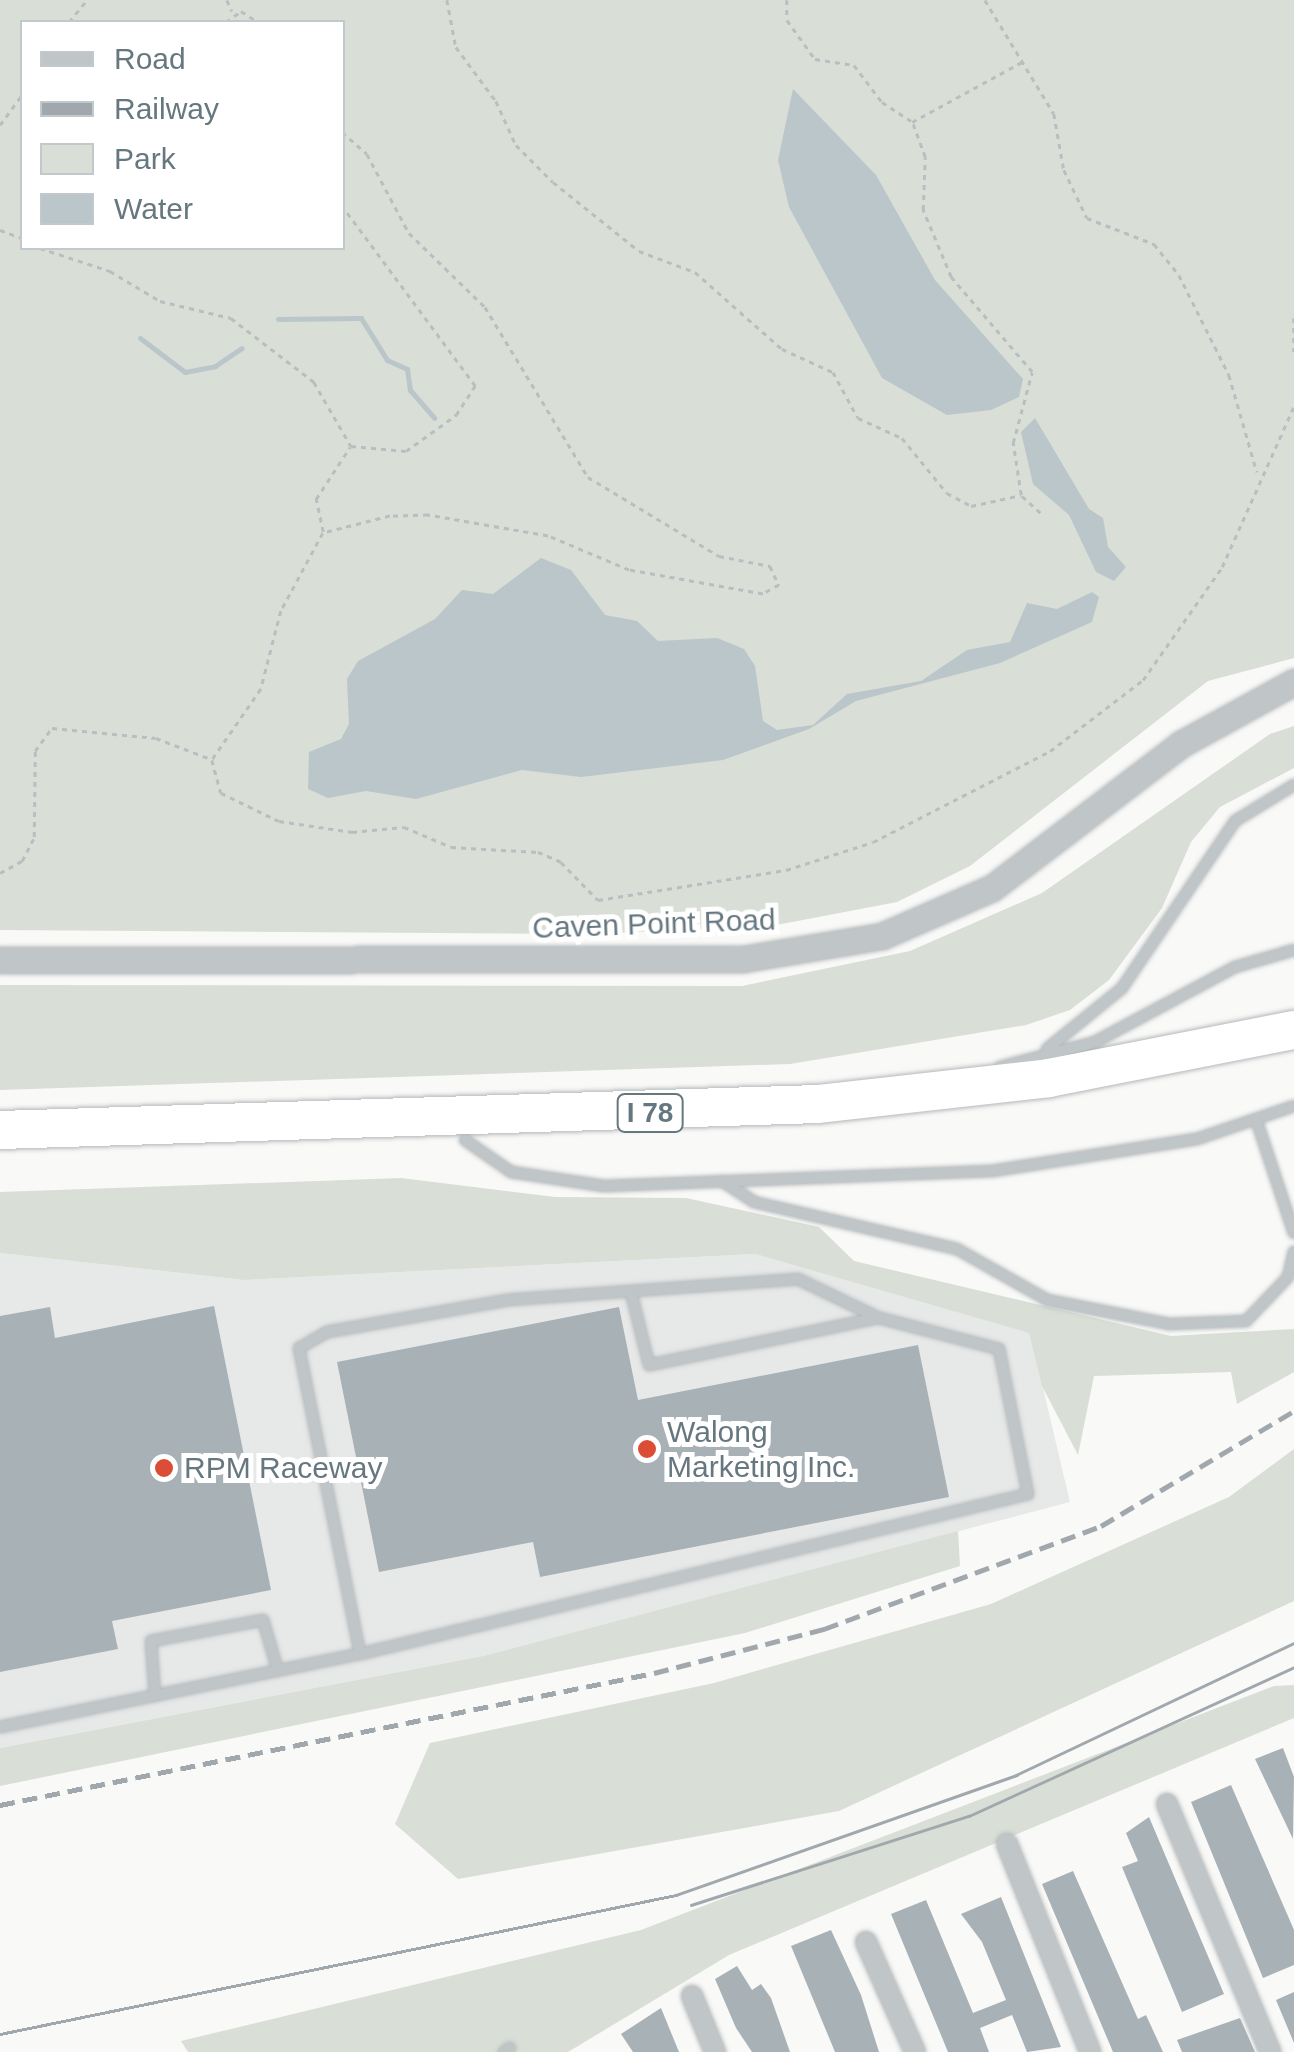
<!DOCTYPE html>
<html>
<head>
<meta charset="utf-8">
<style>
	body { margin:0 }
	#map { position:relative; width:1294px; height:2052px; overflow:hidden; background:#f9f9f7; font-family:Helvetica,sans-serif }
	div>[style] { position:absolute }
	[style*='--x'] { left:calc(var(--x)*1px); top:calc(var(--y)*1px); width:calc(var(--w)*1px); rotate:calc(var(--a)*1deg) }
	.built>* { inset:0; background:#e7e9e8 }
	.green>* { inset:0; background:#d9ded6 }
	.water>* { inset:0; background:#bac6ca }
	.stream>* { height:5px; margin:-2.5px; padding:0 2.5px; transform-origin:2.5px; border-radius:2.5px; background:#bac6ca }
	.building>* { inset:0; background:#a8b1b6 }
	.path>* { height:2.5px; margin-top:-1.25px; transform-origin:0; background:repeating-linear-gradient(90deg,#bbbec0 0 5px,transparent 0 10px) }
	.roads { filter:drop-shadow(0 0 2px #b4b9bb) drop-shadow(0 0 2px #b4b9bb) }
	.service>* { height:10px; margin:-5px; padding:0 5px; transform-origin:5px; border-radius:5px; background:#c0c5c8 }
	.minor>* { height:20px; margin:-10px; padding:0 10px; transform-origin:10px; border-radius:10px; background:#c0c5c8 }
	.tertiary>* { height:25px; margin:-12.5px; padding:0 12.5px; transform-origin:12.5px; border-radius:12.5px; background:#c0c5c8 }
	.motorway>* { height:38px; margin:-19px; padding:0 19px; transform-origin:19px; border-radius:19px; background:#fff }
	.tram>* { height:2.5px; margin:-1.25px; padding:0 1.25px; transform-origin:1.25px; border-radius:1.25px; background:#a0a8ad }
	.rail>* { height:5px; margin-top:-2.5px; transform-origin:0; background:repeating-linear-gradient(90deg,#a0a8ad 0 15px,transparent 0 23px) }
	.dots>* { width:28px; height:28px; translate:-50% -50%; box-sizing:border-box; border:5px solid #fff; border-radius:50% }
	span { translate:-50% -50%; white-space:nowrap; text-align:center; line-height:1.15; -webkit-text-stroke:10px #fff; paint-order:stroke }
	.shield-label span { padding:2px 8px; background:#fff; border:2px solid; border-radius:8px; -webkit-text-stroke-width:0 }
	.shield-label { font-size:28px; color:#667780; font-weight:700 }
	.street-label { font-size:30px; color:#667780 }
	.poi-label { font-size:30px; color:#667780 }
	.left { translate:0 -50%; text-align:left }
	.legend { position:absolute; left:20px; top:20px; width:325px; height:230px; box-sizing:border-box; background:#fff; border:2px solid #c2c9cc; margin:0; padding:12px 18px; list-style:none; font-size:30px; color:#667780 }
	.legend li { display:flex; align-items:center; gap:20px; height:50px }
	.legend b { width:50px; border:2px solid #c2c9cc }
</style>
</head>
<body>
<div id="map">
	<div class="built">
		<div style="clip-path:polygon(0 1253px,244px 1280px,755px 1254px,1030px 1333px,1070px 1502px,483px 1656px,0 1748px)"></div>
	</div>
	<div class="green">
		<div style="clip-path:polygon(evenodd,0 0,1294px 0,1294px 658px,1208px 681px,970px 866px,897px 902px,771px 926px,595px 934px,0 930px,0 0,22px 22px,342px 22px,342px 248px,22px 248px,22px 22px)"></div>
		<div style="clip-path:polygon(1294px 726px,1294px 768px,1220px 807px,1191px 842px,1162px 908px,1109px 980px,1070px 1010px,1026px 1025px,790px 1064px,0 1090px,0 985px,742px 986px,910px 951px,1042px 893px,1270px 734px)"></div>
		<div style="clip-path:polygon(401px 1178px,555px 1197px,686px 1198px,819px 1227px,854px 1261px,1171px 1336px,1294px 1329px,1294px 1372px,1237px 1404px,1231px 1372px,1094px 1376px,1078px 1455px,1042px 1386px,1029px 1333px,755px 1254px,244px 1280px,0 1253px,0 1192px)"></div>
		<div style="clip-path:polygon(1294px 1449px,1294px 1601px,839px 1811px,458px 1879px,395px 1824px,430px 1743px,714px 1683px,991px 1604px,1229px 1497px)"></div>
		<div style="clip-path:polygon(958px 1531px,960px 1566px,745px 1633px,0 1786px,0 1748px,483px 1656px)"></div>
		<div style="clip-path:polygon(1294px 1685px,1294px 1718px,729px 1955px,568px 2052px,188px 2052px,181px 2041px,641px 1930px,1274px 1686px)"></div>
	</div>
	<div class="water">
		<div style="clip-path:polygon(793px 89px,876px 175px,935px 280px,1023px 379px,1019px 397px,991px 410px,947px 415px,882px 378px,789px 207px,778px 160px)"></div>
		<div style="clip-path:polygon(1035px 418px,1089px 509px,1103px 518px,1108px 547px,1126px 567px,1114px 581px,1096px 572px,1069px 515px,1033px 484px,1021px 432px)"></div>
		<div style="clip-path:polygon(541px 558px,571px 570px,605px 615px,637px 621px,658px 641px,717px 638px,744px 649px,755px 666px,763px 721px,777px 730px,813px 725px,847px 694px,921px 681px,967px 650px,1010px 642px,1027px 603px,1057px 609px,1092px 592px,1099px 597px,1092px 622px,1000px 663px,856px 701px,809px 729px,723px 760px,581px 777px,522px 770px,416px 799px,366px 791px,328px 798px,308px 789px,309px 752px,341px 739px,349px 724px,347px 679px,358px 661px,435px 619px,462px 590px,493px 594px)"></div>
	</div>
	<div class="stream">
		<div style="--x:278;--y:319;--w:83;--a:-0.7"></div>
		<div style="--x:361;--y:318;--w:49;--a:58.2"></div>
		<div style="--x:387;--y:360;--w:22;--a:24"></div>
		<div style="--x:407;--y:369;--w:21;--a:82"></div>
		<div style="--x:410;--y:390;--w:37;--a:49"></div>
		<div style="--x:140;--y:338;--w:56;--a:37.1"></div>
		<div style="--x:185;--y:372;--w:31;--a:-11"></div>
		<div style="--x:215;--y:366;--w:32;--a:-34"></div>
	</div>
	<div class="building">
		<div style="clip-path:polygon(214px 1306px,271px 1590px,112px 1621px,118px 1649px,0 1672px,0 1316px,50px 1307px,55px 1338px)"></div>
		<div style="clip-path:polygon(619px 1307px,638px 1400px,918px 1345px,949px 1497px,540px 1577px,533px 1542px,379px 1572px,337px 1362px)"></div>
		<div style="clip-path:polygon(1283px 1748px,1294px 1777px,1293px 1839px,1255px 1759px)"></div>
		<div style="clip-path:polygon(1231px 1785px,1294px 1930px,1294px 1965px,1263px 1978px,1191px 1802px)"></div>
		<div style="clip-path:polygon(1149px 1817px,1224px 1994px,1182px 2012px,1122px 1867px,1138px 1861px,1126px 1833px)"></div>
		<div style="clip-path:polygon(1073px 1871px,1138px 2019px,1146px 2015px,1163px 2052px,1113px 2052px,1042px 1884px)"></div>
		<div style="clip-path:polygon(1001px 1897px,1061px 2047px,1027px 2052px,1012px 2015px,980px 2028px,989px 2052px,948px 2052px,891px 1914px,926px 1900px,973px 2013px,1006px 2000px,982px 1942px,961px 1914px)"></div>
		<div style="clip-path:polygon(831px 1930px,861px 1995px,879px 2052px,835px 2052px,791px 1946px)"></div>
		<div style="clip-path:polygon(737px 1966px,752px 1990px,761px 1984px,771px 1998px,790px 2052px,752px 2052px,736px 2028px,715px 1979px)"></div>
		<div style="clip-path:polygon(1294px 1992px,1294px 2043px,1276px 2000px)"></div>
		<div style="clip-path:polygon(661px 2008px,679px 2052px,633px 2052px,621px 2034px)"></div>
		<div style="clip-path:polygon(1240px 2018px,1255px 2052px,1182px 2052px,1177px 2040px)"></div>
	</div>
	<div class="path">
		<div style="--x:227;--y:0;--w:12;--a:66"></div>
		<div style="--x:447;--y:0;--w:48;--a:79.2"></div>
		<div style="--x:456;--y:47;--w:67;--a:53.5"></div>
		<div style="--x:496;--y:101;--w:48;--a:65.6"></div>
		<div style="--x:516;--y:145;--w:52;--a:45"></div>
		<div style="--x:553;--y:182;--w:110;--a:38.7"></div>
		<div style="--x:639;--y:251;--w:60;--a:20.6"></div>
		<div style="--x:695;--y:272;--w:116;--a:41.5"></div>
		<div style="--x:782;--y:349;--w:56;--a:24.3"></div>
		<div style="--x:833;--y:372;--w:52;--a:61.5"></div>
		<div style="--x:858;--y:418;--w:48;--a:24.4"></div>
		<div style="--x:902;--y:438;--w:71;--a:50.7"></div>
		<div style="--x:947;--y:493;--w:27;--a:28"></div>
		<div style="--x:971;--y:506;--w:51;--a:-12.4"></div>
		<div style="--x:1021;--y:495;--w:53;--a:-98.7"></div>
		<div style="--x:1013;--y:443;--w:73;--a:-75"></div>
		<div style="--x:1032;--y:372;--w:125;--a:-130.5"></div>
		<div style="--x:951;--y:277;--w:73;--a:-112.7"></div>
		<div style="--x:923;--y:210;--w:53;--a:-87.8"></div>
		<div style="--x:925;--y:157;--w:37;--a:-110"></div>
		<div style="--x:912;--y:122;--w:125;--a:-28.6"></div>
		<div style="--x:787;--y:0;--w:20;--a:90"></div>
		<div style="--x:787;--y:20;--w:48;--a:54.3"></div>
		<div style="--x:815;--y:59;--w:39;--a:9"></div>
		<div style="--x:854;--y:65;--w:46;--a:52.9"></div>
		<div style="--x:882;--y:102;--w:35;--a:33"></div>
		<div style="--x:985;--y:0;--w:133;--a:58.8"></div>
		<div style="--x:1054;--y:114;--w:57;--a:79.9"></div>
		<div style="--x:1064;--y:170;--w:53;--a:64.4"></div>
		<div style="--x:1087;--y:218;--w:72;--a:21.2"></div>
		<div style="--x:1154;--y:244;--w:40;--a:51"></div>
		<div style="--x:1179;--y:275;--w:112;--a:63.4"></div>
		<div style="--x:1229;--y:375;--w:101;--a:73.9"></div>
		<div style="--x:69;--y:22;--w:28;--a:-51"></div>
		<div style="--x:226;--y:22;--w:19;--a:-36"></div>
		<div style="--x:241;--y:11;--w:20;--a:33"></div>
		<div style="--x:0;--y:125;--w:37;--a:-54"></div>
		<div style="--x:342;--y:132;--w:33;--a:41"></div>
		<div style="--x:367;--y:154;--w:89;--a:62"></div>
		<div style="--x:409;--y:233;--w:106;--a:44.2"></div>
		<div style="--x:485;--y:307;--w:199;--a:58.8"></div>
		<div style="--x:588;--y:477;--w:153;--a:31.1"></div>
		<div style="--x:719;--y:556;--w:52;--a:11.1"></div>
		<div style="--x:770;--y:566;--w:21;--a:65"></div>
		<div style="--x:779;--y:585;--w:18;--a:151"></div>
		<div style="--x:763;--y:594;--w:136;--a:-169.8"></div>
		<div style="--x:629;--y:570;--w:88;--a:-157.2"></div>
		<div style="--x:548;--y:536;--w:122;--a:-170.1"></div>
		<div style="--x:428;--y:515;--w:38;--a:178"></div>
		<div style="--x:390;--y:516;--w:69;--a:165.8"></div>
		<div style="--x:323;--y:533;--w:89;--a:118.3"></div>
		<div style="--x:281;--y:611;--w:81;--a:104.4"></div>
		<div style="--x:261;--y:689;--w:86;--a:124.6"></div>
		<div style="--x:212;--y:760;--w:34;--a:75"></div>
		<div style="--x:221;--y:793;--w:64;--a:25.8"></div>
		<div style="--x:279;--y:821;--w:74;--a:8.6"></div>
		<div style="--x:352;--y:832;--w:52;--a:-5.5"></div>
		<div style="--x:404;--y:827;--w:51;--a:23.1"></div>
		<div style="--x:451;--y:847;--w:87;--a:3.3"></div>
		<div style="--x:538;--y:852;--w:25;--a:23"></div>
		<div style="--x:561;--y:862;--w:53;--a:45.8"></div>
		<div style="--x:598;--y:900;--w:190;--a:-9.1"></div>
		<div style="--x:786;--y:870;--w:91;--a:-17.8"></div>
		<div style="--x:873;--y:842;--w:199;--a:-27.2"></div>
		<div style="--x:1050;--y:751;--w:117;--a:-37.4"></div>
		<div style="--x:1143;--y:680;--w:138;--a:-55"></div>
		<div style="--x:1222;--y:567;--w:176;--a:-65.9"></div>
		<div style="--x:0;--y:230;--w:23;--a:20"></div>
		<div style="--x:40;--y:248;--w:74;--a:18.2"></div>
		<div style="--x:110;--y:271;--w:58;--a:31"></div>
		<div style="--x:160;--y:301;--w:73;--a:13.5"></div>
		<div style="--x:231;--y:318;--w:105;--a:37.6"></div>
		<div style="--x:314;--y:382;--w:74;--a:60"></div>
		<div style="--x:351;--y:446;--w:55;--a:5.2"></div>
		<div style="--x:406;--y:451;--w:62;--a:-35.8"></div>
		<div style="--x:456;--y:415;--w:35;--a:-57"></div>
		<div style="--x:475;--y:386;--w:224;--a:-126.5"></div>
		<div style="--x:1294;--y:318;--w:34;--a:90"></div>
		<div style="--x:1022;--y:496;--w:25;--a:42"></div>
		<div style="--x:323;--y:532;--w:34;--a:-102"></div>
		<div style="--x:316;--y:499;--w:62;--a:-56.8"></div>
		<div style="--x:0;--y:873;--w:25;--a:-29"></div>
		<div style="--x:22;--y:861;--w:27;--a:-63"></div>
		<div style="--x:34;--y:837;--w:86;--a:-89.3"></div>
		<div style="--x:35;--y:751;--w:29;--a:-54"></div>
		<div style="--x:52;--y:728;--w:104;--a:5.5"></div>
		<div style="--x:156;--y:738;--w:59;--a:20.9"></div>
	</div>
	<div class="roads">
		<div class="service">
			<div style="--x:1047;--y:1049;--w:97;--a:-39.1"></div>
			<div style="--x:1122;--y:988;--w:202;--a:-55.9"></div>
			<div style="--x:1235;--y:821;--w:69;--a:-31.4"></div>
			<div style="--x:1000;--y:1067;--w:98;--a:-14.7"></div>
			<div style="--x:1095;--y:1042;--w:159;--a:-28.2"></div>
			<div style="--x:1235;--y:967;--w:61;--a:-16.1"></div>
			<div style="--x:1256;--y:1119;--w:120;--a:71.6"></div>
			<div style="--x:465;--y:1140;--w:56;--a:34.8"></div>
			<div style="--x:511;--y:1172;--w:94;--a:8.6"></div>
			<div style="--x:604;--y:1186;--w:388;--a:-2.2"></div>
			<div style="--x:992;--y:1171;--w:207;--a:-8.9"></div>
			<div style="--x:1197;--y:1139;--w:102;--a:-18.8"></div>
			<div style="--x:722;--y:1181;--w:38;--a:33"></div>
			<div style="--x:754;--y:1202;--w:208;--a:13"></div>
			<div style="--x:957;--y:1249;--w:103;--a:29.5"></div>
			<div style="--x:1047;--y:1300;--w:124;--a:11.1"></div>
			<div style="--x:1169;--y:1324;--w:77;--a:-2.2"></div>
			<div style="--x:1246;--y:1321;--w:61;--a:-46.3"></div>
			<div style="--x:1288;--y:1277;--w:26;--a:-77"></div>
			<div style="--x:631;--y:1292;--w:75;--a:76.1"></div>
			<div style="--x:649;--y:1365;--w:234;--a:-11.6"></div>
			<div style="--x:155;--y:1696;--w:55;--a:-94.2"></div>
			<div style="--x:151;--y:1641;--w:114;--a:-10.6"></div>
			<div style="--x:263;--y:1620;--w:53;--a:73.6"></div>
			<div style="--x:0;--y:1727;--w:367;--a:-11.5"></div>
			<div style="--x:360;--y:1654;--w:687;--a:-13.47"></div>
			<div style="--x:1028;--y:1494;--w:148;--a:-101.3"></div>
			<div style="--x:999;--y:1349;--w:124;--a:-165.5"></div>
			<div style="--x:879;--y:1318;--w:90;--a:-154.3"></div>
			<div style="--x:798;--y:1279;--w:291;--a:175.9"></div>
			<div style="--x:508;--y:1300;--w:184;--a:170"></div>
			<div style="--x:327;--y:1332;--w:32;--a:150"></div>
			<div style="--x:299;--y:1348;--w:312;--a:78.7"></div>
			<div style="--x:504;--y:2052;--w:7;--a:-34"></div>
		</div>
		<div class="minor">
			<div style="--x:1167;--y:1804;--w:269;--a:67.4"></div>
			<div style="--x:1007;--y:1844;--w:224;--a:68.2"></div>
			<div style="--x:866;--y:1942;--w:120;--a:66"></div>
			<div style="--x:692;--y:1996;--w:61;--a:67.7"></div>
		</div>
		<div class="tertiary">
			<div style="--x:0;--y:960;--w:743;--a:-0.08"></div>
			<div style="--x:743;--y:959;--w:141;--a:-9.4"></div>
			<div style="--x:882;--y:936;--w:120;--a:-23.6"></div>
			<div style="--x:992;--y:888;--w:238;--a:-37.3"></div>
			<div style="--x:1181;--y:744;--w:129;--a:-28.8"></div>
		</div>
		<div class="motorway">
			<div style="--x:0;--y:1130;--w:818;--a:-1.82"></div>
			<div style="--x:818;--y:1104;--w:232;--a:-6.4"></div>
			<div style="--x:1049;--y:1078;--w:250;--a:-11.1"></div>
		</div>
	</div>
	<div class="tram">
		<div style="--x:691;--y:1905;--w:292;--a:-17.8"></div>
		<div style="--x:969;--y:1816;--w:358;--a:-24.6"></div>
		<div style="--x:0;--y:2034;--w:690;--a:-11.62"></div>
		<div style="--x:676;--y:1895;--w:361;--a:-19.4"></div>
		<div style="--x:1016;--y:1775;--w:308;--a:-25.4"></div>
	</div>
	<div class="rail">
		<div style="--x:0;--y:1805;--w:667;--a:-11.41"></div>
		<div style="--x:654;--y:1673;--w:176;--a:-14.5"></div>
		<div style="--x:824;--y:1629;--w:296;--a:-20.4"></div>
		<div style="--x:1101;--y:1526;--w:225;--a:-30.8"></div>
	</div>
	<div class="dots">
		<div style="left:647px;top:1449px;background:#db4e35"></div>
		<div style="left:164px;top:1468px;background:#db4e35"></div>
	</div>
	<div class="shield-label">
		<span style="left:650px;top:1113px">I 78</span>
	</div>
	<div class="street-label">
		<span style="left:654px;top:924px;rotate:-2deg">Caven Point Road</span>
	</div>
	<div class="poi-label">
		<span class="left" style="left:667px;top:1449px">Walong<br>Marketing Inc.</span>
		<span class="left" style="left:184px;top:1468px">RPM Raceway</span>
	</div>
	<ul class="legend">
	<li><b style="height:12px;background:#c0c5c8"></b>Road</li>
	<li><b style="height:12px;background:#a0a8ad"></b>Railway</li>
	<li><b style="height:28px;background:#d9ded6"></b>Park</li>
	<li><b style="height:28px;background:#bac6ca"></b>Water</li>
	</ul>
</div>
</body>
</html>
